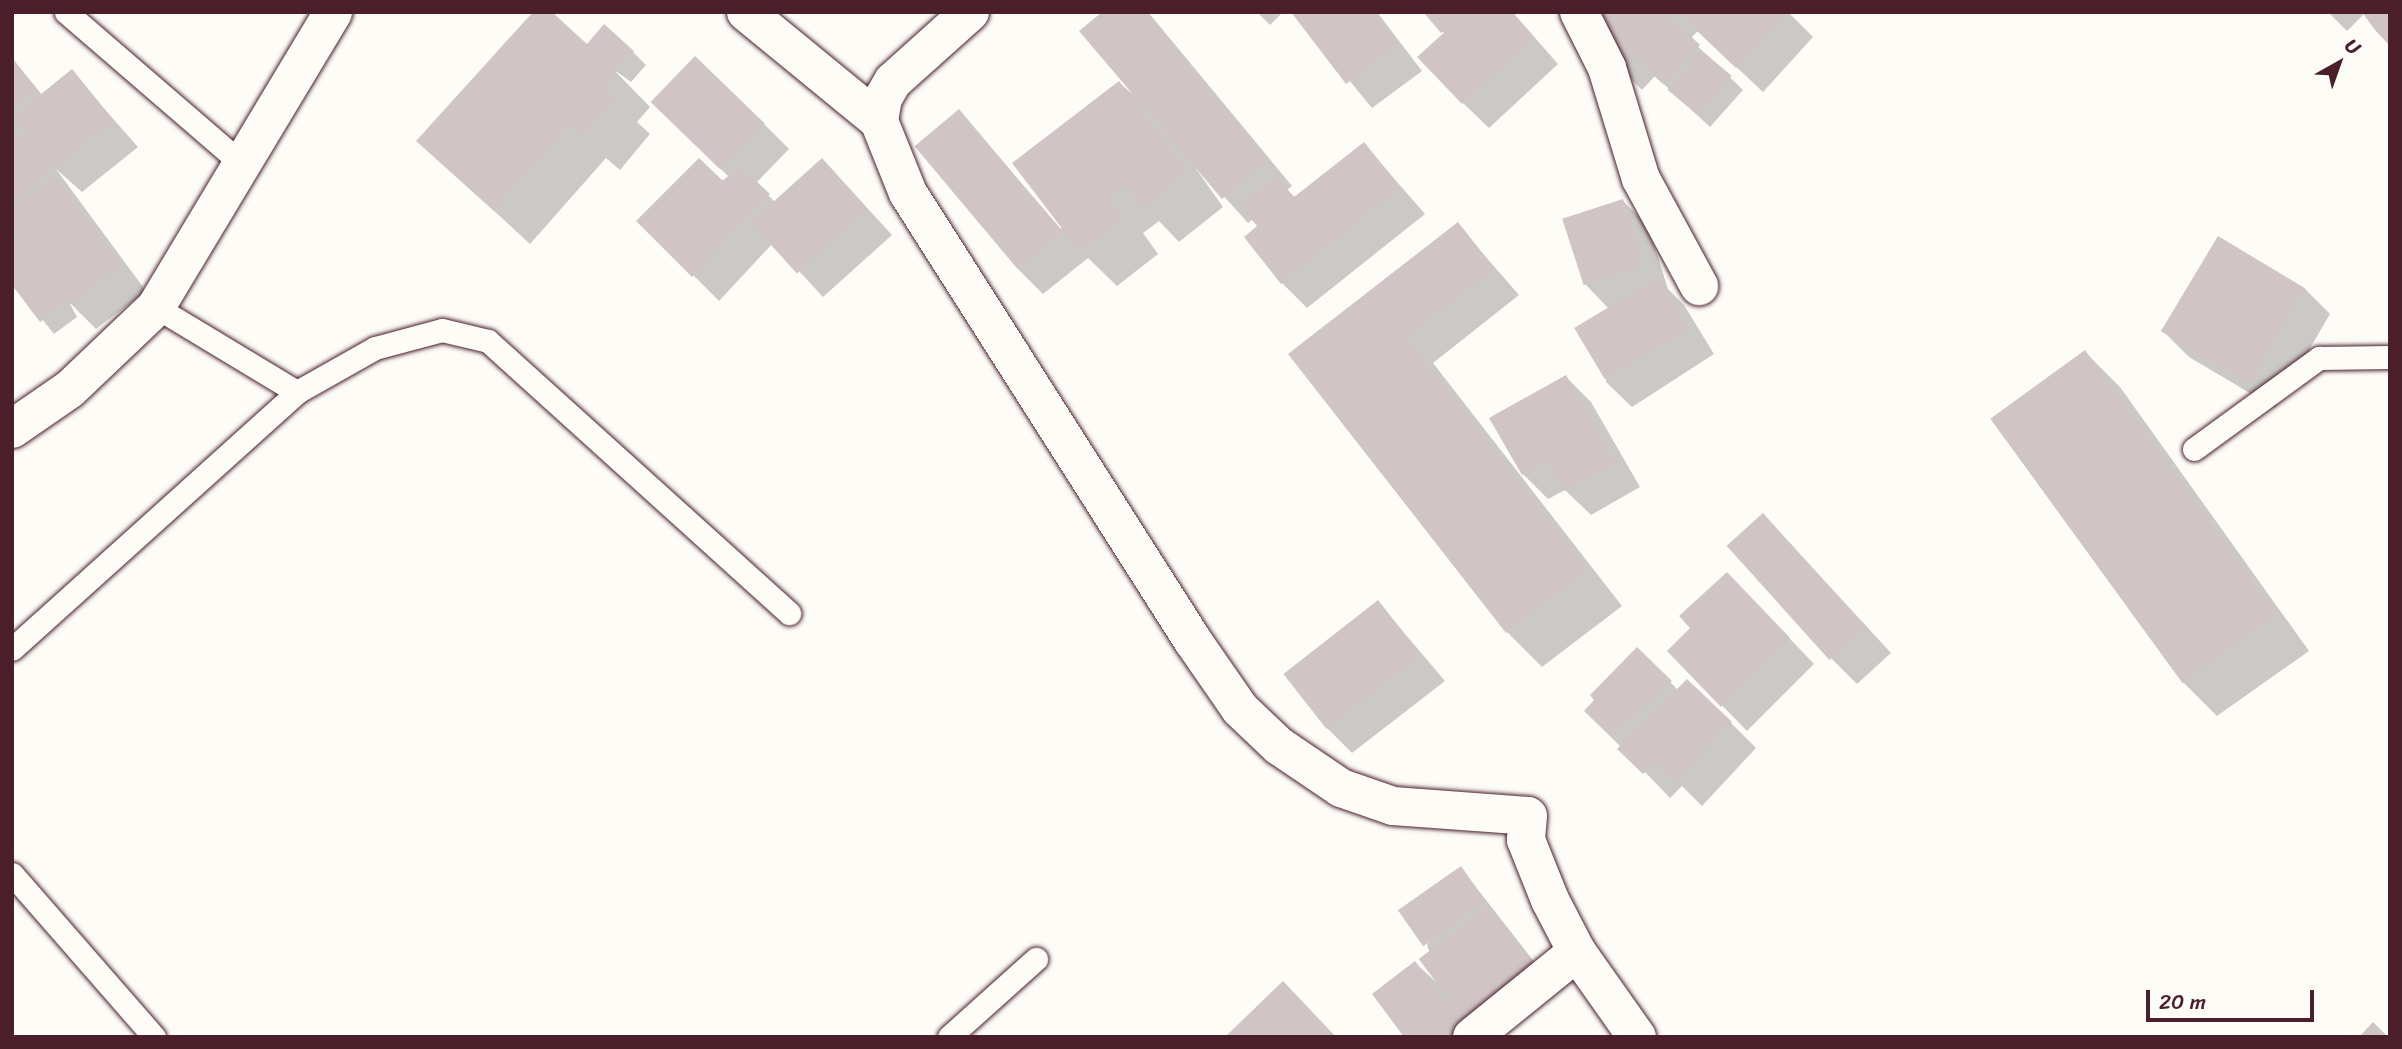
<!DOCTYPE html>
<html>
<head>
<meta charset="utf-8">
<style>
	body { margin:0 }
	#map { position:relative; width:2402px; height:1049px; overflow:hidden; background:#fdfcf7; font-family:Sriracha,sans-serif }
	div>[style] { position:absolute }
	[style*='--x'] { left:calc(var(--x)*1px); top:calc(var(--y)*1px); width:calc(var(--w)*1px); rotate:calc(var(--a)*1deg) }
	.shadow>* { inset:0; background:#0003 }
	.building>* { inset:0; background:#d0c5c4; transform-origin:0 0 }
	.roads { filter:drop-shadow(0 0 2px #4a1f2b) drop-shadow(0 0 2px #4a1f2b) }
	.service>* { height:23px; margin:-11.5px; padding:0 11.5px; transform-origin:11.5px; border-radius:11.5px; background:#fdfcf7 }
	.minor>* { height:38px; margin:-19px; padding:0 19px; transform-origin:19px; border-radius:19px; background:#fdfcf7 }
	span { translate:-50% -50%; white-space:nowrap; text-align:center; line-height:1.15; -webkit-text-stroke:5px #fdfcf7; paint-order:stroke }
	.frame { position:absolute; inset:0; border:14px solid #4a1f2b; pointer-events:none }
	.north { position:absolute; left:2304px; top:28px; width:70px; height:70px; -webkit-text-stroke:5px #fdfcf7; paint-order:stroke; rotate:40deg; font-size:19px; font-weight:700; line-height:28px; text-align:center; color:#4a1f2b }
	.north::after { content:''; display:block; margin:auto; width:24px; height:32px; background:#4a1f2b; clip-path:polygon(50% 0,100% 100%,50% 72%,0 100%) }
	.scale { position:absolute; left:2146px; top:990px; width:168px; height:32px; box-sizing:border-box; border:4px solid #4a1f2b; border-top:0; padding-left:9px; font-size:21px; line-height:24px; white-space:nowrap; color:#4a1f2b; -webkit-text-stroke:5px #fdfcf7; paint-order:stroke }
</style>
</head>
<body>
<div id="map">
	<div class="shadow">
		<div style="clip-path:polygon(1104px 12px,1148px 12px,1292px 186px,1287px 190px,1296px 198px,1364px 144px,1425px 214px,1307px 308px,1282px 283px,1259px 226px,1253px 219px,1248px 223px,1185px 153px,1223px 207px,1179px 242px,1159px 221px,1143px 233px,1158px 254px,1117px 286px,1088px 258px,1043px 294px,1018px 269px,959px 111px,1061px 229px,1119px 83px,1138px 98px)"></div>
		<div style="clip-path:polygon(1257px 12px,1283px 12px,1270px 25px)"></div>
		<div style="clip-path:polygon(1293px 12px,1377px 12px,1422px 71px,1372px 108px)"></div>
		<div style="clip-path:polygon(1425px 12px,1518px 12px,1515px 15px,1558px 64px,1489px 128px,1463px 103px,1445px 34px)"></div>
		<div style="clip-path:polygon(1587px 12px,1788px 12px,1813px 37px,1763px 92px,1698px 31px,1690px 39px,1743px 90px,1710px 127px,1655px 76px,1642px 90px,1617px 65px)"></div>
		<div style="clip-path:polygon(2328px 12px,2390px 12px,2365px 13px,2347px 31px)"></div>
		<div style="clip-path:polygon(633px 52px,646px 65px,631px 82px,613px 69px,650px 107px,637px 122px,650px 134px,620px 170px,606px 158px,530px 244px,418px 141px,598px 56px)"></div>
		<div style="clip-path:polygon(12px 58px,42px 95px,71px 71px,138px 147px,82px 192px,56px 169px,146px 291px,96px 329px,69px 302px,77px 317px,54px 334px,12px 282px)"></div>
		<div style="clip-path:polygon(764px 124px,789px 149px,756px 183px,776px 203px,847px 186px,892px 235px,823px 297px,773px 243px,719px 301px,639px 221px,729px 177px,678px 127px)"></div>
		<div style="clip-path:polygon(1623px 201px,1648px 226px,1668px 289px,1684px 305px,1714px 354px,1632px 407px,1606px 382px,1609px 309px,1586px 285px)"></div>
		<div style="clip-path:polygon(1458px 225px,1519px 295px,1433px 363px,1622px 606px,1542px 667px,1507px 632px,1291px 355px)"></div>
		<div style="clip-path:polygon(2305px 289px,2330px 314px,2275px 408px,2189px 357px,2164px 332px)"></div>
		<div style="clip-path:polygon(2085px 352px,2120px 387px,2309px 651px,2217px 716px,2182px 681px)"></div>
		<div style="clip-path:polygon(1566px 377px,1591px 402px,1640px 487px,1591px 515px,1565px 490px,1548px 499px,1523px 474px)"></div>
		<div style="clip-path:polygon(1788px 541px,1891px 653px,1857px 684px,1832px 659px)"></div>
		<div style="clip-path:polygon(1752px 599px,1814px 664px,1747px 731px,1669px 651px)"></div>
		<div style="clip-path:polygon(1378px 602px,1445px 681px,1352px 753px,1327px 728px)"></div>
		<div style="clip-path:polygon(1637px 649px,1678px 690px,1731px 723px,1756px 748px,1702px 806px,1682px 786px,1670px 798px,1586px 711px)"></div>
		<div style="clip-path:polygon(1461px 868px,1557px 991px,1478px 1037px,1406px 1037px,1415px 963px,1441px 986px,1427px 945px)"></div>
	</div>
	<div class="building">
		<div style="clip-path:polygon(533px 12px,552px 12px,587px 44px,604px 24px,634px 51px,603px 87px,616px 98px,584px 136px,570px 124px,494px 211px,416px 141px)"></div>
		<div style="clip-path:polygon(1102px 12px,1146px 12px,1268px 160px,1222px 199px,1079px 31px)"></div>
		<div style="clip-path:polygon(1291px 12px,1373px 12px,1398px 45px,1346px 84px)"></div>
		<div style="clip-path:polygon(1423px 12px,1464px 12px,1441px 33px)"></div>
		<div style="clip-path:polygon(1467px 12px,1512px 12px,1535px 38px,1462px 104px,1417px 57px)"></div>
		<div style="clip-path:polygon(1585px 12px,1666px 12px,1616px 66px)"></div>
		<div style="clip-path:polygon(1677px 12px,1788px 12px,1736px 68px)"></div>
		<div style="clip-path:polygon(2362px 12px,2390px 12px,2390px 46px,2375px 30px)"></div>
		<div style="left:1667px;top:14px;width:45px;height:54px;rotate:43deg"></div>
		<div style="left:1701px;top:50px;width:40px;height:52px;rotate:40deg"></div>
		<div style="left:695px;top:56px;width:97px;height:64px;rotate:44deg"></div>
		<div style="clip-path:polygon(12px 58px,37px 89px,12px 109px)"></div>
		<div style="left:72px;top:69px;width:67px;height:75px;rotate:51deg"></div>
		<div style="clip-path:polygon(1119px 81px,1189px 172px,1143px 208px,1125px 186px,1109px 198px,1125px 218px,1080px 252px,1012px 163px)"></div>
		<div style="left:959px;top:109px;width:161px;height:58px;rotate:50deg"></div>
		<div style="clip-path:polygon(23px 133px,54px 169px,12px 201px,12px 142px)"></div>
		<div style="clip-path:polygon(1364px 142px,1401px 188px,1281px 284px,1244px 237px,1257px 226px,1240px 205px,1276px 176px,1294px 197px)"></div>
		<div style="clip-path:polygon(699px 158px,723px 181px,739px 165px,770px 194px,692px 277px,636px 221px)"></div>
		<div style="left:822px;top:158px;width:69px;height:96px;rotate:48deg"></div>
		<div style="clip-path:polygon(54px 175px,122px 265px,69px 305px,12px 228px,12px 206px)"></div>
		<div style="left:1623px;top:199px;width:70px;height:64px;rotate:72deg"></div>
		<div style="clip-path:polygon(1458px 222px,1495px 269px,1407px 338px,1589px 570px,1506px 633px,1288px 354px)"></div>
		<div style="clip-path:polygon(12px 233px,66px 303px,40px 322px,12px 285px)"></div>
		<div style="left:2218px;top:236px;width:102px;height:111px;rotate:31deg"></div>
		<div style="left:1659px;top:277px;width:60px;height:99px;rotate:59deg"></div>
		<div style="left:2085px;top:350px;width:327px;height:117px;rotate:54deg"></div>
		<div style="clip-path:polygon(1566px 375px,1617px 462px,1564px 491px,1546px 461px,1522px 475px,1489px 418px)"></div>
		<div style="left:1763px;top:513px;width:154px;height:49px;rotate:48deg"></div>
		<div style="clip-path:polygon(1727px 572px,1790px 638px,1721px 707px,1667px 651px,1690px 628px,1679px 616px)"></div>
		<div style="left:1378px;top:600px;width:70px;height:120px;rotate:52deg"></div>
		<div style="clip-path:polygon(1637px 647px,1672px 681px,1612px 738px,1584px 711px,1594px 700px,1590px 695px)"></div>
		<div style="clip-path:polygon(1687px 679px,1732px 722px,1676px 782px,1655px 762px,1643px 774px,1617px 749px)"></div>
		<div style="left:1461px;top:866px;width:44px;height:77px;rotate:55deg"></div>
		<div style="left:1489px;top:906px;width:74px;height:88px;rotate:53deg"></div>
		<div style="clip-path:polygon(1415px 961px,1461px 1020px,1439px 1037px,1404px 1037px,1372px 994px)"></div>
		<div style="clip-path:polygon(1283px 981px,1336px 1037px,1225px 1037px)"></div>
		<div style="clip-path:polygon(2373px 1022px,2388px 1037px,2359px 1037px)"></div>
	</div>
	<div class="roads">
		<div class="service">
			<div style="--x:66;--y:12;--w:230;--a:40.8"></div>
			<div style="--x:156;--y:307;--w:165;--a:31.1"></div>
			<div style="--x:297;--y:392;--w:90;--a:-29.4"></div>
			<div style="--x:375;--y:348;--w:69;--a:-15"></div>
			<div style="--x:442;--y:330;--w:47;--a:13.4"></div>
			<div style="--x:488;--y:341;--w:406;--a:42.1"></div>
			<div style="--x:2194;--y:449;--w:155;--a:-36.1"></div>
			<div style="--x:2319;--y:358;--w:71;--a:-0.8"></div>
			<div style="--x:12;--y:649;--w:384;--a:-42"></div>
			<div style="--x:12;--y:874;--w:216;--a:48.9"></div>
			<div style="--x:949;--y:1037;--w:117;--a:-41.9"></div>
		</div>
		<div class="minor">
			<div style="--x:746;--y:12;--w:172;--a:39.3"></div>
			<div style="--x:970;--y:12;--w:103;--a:138.1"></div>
			<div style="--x:893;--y:81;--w:20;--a:120"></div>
			<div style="--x:883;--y:98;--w:23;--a:100"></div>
			<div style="--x:879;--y:121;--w:78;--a:68.1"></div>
			<div style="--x:908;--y:193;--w:531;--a:57.54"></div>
			<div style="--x:1193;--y:641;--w:83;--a:55.3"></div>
			<div style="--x:1240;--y:709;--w:54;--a:43.5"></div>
			<div style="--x:1279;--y:746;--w:75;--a:34.1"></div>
			<div style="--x:1341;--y:788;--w:55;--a:19.1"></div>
			<div style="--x:1393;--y:806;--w:135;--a:4.2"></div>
			<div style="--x:1528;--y:816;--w:24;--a:95"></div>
			<div style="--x:1526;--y:840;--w:65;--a:68.2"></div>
			<div style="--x:1550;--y:900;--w:59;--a:62.6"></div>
			<div style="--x:1577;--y:952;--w:104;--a:54.8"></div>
			<div style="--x:1579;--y:12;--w:63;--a:63.4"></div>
			<div style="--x:1607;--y:68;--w:116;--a:73"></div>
			<div style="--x:1641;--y:179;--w:122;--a:61.5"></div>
			<div style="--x:12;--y:429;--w:70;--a:-34.6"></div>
			<div style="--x:70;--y:389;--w:119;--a:-43.6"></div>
			<div style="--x:156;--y:307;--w:344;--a:-59"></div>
			<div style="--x:1472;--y:1037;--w:135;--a:-39"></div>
		</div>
	</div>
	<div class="frame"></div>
	<div class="north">U</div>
	<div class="scale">20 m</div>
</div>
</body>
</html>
